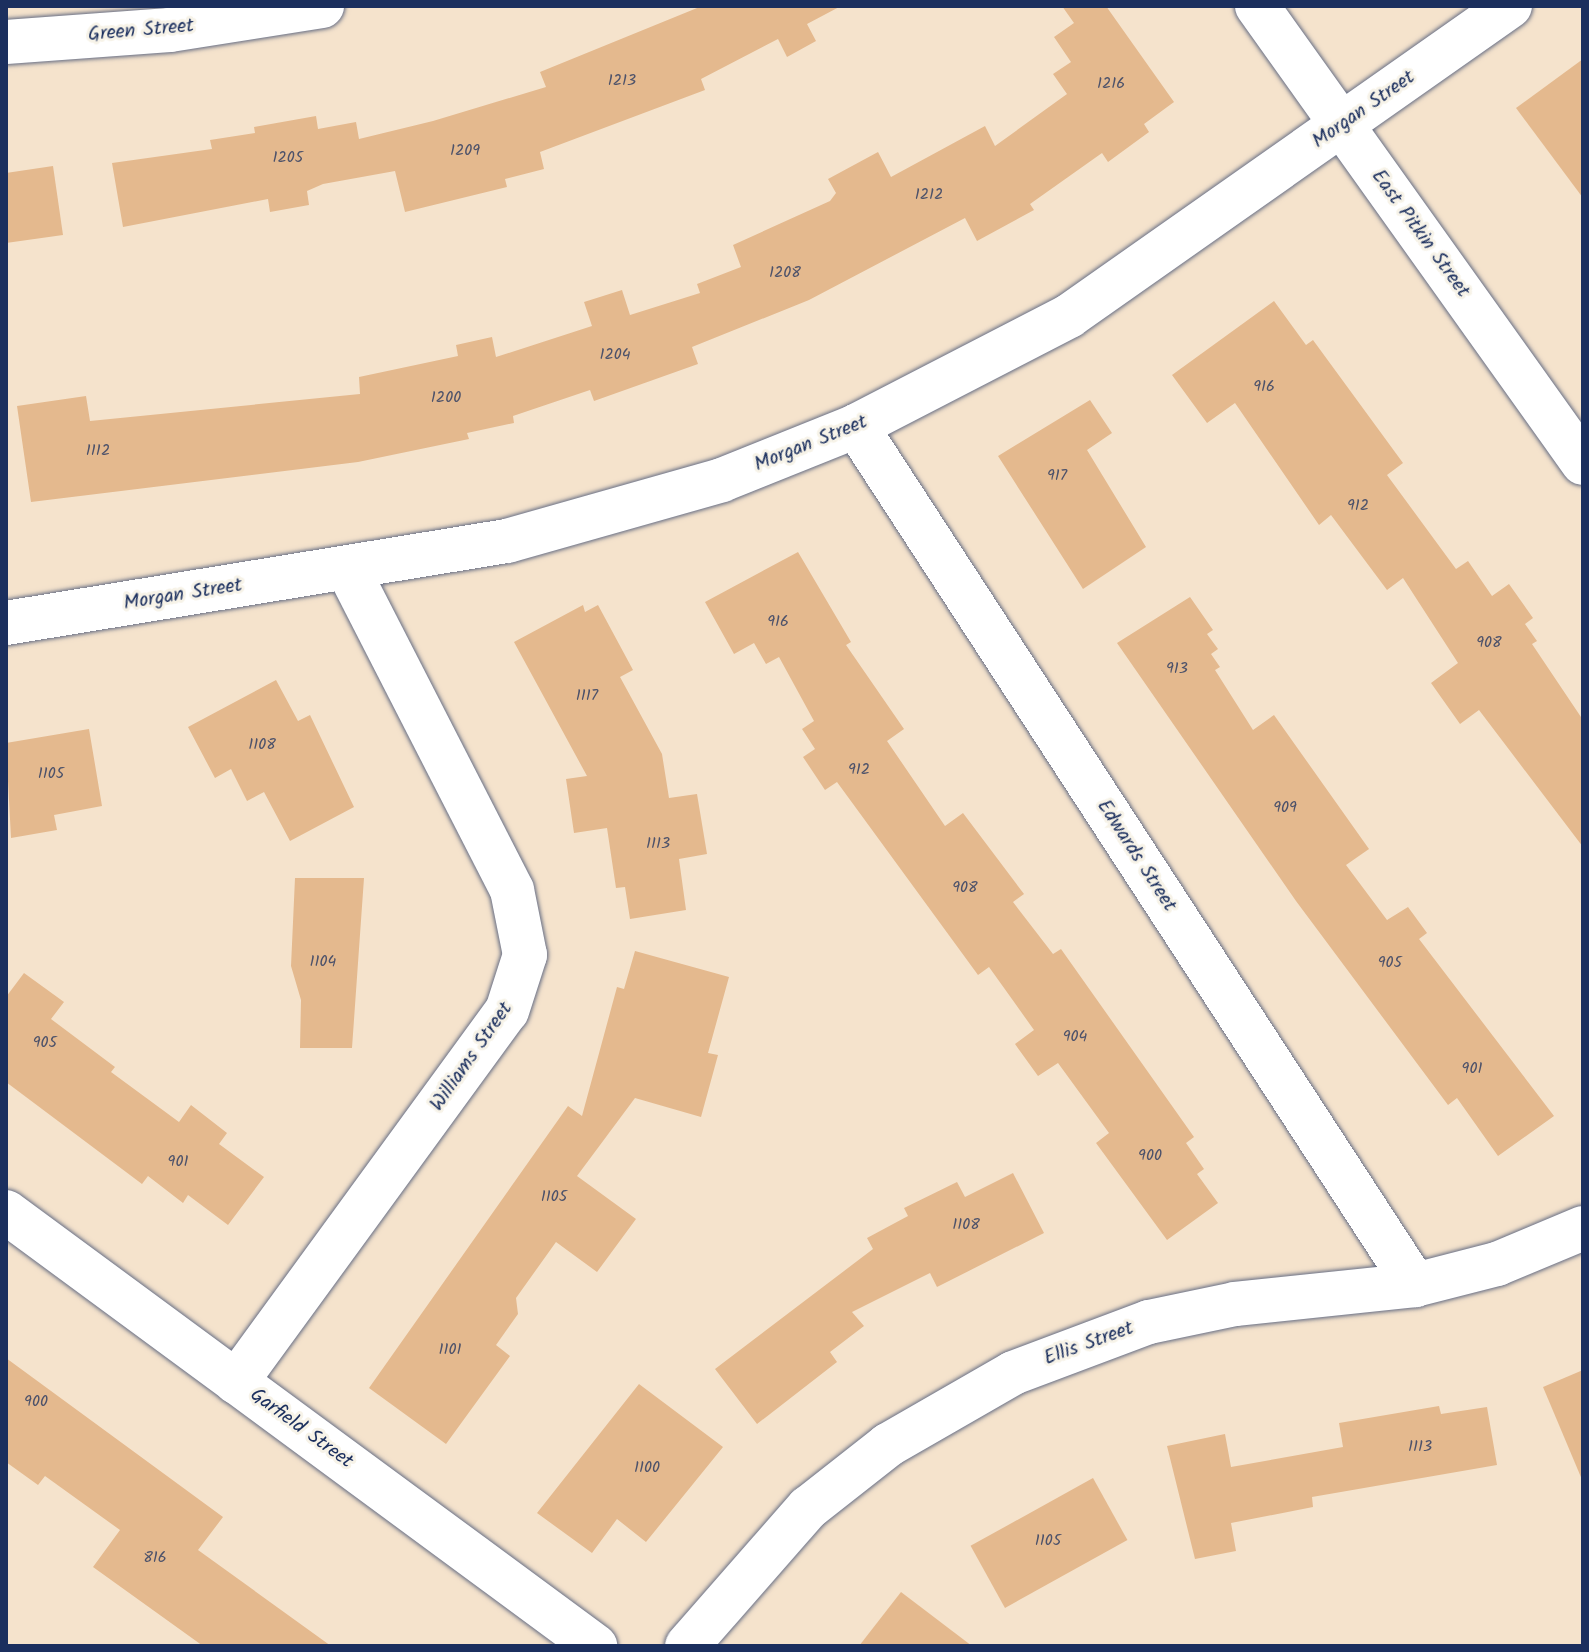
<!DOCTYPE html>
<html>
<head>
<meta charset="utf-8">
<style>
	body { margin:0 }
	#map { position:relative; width:1589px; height:1652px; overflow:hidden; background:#f5e3cc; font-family:Kalam,sans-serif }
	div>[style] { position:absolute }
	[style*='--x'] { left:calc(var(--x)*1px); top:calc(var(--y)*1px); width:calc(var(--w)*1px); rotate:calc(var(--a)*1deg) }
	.building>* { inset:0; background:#e4b98e; transform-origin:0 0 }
	.roads { filter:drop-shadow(0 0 2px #676e84) drop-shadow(0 0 2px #676e84) }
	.minor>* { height:44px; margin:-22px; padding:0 22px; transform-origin:22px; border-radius:22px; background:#fff }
	.tertiary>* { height:44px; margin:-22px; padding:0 22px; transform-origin:22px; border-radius:22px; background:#fff }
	span { translate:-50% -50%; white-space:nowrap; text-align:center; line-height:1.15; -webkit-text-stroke:6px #f7f3e8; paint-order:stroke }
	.number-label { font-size:16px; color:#4d526a }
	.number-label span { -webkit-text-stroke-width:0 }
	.street-label { font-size:20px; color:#1b2f5e }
	.frame { position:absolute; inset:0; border:8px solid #1b2f5e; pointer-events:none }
</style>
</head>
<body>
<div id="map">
	<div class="building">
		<div style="clip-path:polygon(702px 6px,841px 6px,807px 24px,816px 41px,787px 57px,778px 39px,701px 79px,705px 90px,540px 152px,544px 169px,505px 179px,507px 187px,405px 212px,395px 171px,323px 184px,307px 191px,309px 205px,270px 212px,268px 199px,123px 227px,112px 163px,212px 149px,210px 140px,255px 133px,254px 127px,316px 116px,318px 129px,356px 122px,359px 139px,433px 121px,546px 87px,540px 72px)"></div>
		<div style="clip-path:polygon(1062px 6px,1106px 6px,1174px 102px,1144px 124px,1149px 132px,1108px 162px,1102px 153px,1030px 204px,1034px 210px,977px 241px,965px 218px,809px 300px,692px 347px,698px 364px,594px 401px,590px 390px,513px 416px,514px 423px,467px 433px,469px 439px,358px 462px,31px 502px,17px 406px,86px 396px,90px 421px,360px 394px,359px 377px,458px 356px,456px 345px,492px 337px,496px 357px,592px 326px,584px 302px,622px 290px,630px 315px,700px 293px,697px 284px,741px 267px,733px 245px,830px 201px,836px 193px,828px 179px,878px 152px,891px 177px,985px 126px,995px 146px,1067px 94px,1053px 74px,1071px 62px,1054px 37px,1074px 23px)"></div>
		<div style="clip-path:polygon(1583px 59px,1583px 198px,1516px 108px)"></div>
		<div style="clip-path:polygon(53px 166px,63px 235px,6px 243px,6px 173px)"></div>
		<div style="clip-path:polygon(1274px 301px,1306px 345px,1313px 340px,1403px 463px,1387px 475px,1456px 569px,1468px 561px,1492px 596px,1509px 584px,1533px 618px,1525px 624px,1537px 641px,1532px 644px,1583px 720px,1583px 847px,1479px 710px,1460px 724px,1431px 683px,1458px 663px,1403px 578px,1387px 590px,1331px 515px,1319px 525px,1235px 403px,1207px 423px,1172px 375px)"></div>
		<div style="clip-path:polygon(1090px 400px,1112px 433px,1087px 450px,1146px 547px,1083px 589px,998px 456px)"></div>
		<div style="clip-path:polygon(798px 552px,851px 642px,846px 645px,904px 729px,887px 741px,945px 826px,963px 813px,1024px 894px,1013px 902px,1053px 954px,1061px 949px,1194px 1137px,1186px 1143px,1204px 1169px,1197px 1174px,1218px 1203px,1167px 1240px,1096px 1143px,1109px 1133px,1058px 1063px,1038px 1076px,1015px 1044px,1034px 1030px,989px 967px,978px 975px,837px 782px,825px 790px,803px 757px,815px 749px,802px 729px,814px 721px,779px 657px,766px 664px,754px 643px,734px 654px,705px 602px)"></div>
		<div style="clip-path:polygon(1190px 597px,1213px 630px,1207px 634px,1218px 649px,1211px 654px,1220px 667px,1215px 670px,1253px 730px,1274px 715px,1369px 849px,1346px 865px,1387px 920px,1408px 907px,1427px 933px,1419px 939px,1554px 1116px,1498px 1156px,1457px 1098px,1448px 1105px,1296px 901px,1117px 643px)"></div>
		<div style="clip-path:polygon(583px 605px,585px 612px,598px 605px,633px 670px,620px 677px,662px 754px,669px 798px,697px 794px,707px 854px,679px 859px,686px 910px,630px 919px,625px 887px,616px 888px,607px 828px,574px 833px,566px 779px,587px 776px,514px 642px)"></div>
		<div style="clip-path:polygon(276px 680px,298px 721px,310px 715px,354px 807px,290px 841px,264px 792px,247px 801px,231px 769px,215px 778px,188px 727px)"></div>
		<div style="clip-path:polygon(89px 729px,102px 806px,54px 815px,57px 830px,11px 838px,6px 743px)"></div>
		<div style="clip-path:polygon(295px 878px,364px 878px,352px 1048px,300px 1048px,301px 1000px,291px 966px)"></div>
		<div style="clip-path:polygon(635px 951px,729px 977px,708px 1053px,718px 1055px,701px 1117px,635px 1098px,577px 1176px,636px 1219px,597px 1272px,556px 1242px,516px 1298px,518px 1314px,496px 1345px,510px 1356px,446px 1444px,369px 1388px,568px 1106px,582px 1116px,617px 987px,624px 989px)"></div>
		<div style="clip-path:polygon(24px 973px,64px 1002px,51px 1019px,115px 1067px,111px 1072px,179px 1122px,191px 1105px,227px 1133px,219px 1144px,264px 1177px,228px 1225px,188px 1195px,183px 1203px,148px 1176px,142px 1184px,6px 1082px,6px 997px)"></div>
		<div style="clip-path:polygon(1013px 1173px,1044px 1233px,937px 1287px,930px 1273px,852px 1312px,864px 1326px,830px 1352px,837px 1362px,757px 1424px,715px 1369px,873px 1249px,867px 1238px,908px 1216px,904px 1208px,957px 1182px,965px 1197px)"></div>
		<div style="clip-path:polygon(6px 1358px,223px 1517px,198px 1550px,331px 1646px,203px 1646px,93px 1567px,120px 1530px,45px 1476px,38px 1485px,6px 1462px)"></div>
		<div style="clip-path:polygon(1583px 1370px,1583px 1482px,1543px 1387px)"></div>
		<div style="clip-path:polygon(639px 1384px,723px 1447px,646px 1542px,617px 1519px,592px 1553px,537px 1513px)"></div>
		<div style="clip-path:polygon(1439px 1406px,1441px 1414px,1487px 1407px,1497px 1465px,1312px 1497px,1313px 1507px,1231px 1523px,1236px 1551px,1195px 1559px,1167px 1446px,1225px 1434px,1231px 1467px,1343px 1447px,1339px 1423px)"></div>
		<div style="left:1093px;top:1478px;width:71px;height:140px;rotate:61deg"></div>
		<div style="clip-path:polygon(901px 1592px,972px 1646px,859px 1646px)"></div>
	</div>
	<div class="roads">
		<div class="minor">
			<div style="--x:6;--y:42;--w:164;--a:-4.2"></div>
			<div style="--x:170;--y:30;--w:154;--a:-9"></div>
			<div style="--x:856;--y:426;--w:1025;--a:56.95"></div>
			<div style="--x:6;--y:623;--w:508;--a:-9.3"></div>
			<div style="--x:507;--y:541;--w:223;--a:-15.8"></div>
			<div style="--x:722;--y:480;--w:144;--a:-21.9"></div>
			<div style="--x:856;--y:426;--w:240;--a:-27.3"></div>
			<div style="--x:1069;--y:316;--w:539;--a:-35.11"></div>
			<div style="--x:6;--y:1212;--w:732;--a:36.38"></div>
			<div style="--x:236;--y:1382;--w:459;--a:-53.9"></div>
			<div style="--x:507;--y:1011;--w:59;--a:-72.2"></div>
			<div style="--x:525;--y:955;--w:66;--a:-101.3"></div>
			<div style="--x:512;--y:890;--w:360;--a:-117.1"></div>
			<div style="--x:687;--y:1646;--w:184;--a:-48.8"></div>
			<div style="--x:808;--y:1508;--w:102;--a:-38.2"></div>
			<div style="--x:888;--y:1445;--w:144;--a:-29.9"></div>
			<div style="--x:1013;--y:1373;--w:145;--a:-20.6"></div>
			<div style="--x:1149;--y:1322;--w:88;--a:-11.8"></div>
			<div style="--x:1235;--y:1304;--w:181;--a:-6"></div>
			<div style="--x:1415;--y:1285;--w:85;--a:-14.4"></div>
			<div style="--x:1497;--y:1264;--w:93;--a:-22.7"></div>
		</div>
		<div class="tertiary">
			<div style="--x:1257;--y:6;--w:561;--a:54.5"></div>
		</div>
	</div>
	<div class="number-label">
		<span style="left:622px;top:81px">1213</span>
		<span style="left:1111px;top:84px">1216</span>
		<span style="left:465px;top:151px">1209</span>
		<span style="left:288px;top:158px">1205</span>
		<span style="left:929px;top:195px">1212</span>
		<span style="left:785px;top:273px">1208</span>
		<span style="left:615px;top:355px">1204</span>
		<span style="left:1264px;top:387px">916</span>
		<span style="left:446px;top:398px">1200</span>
		<span style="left:98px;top:451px">1112</span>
		<span style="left:1057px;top:476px">917</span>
		<span style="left:1358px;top:506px">912</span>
		<span style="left:778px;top:622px">916</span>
		<span style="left:1489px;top:643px">908</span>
		<span style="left:1177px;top:669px">913</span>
		<span style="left:587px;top:696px">1117</span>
		<span style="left:262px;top:745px">1108</span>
		<span style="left:859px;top:770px">912</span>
		<span style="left:51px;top:774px">1105</span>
		<span style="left:1285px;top:808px">909</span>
		<span style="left:658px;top:844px">1113</span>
		<span style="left:965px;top:888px">908</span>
		<span style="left:323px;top:962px">1104</span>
		<span style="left:1390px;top:963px">905</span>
		<span style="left:1075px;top:1037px">904</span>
		<span style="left:45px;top:1043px">905</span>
		<span style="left:1472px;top:1069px">901</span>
		<span style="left:1150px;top:1156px">900</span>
		<span style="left:178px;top:1162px">901</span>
		<span style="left:554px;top:1197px">1105</span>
		<span style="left:966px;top:1225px">1108</span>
		<span style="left:450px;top:1350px">1101</span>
		<span style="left:36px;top:1402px">900</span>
		<span style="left:1420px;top:1447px">1113</span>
		<span style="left:647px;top:1468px">1100</span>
		<span style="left:1048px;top:1541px">1105</span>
		<span style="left:155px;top:1558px">816</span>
	</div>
	<div class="street-label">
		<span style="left:141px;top:31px;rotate:-5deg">Green Street</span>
		<span style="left:1364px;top:110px;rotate:-35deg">Morgan Street</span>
		<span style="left:1420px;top:234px;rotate:54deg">East Pitkin Street</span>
		<span style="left:811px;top:444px;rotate:-22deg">Morgan Street</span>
		<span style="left:183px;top:595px;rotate:-9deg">Morgan Street</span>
		<span style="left:1136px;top:856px;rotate:57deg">Edwards Street</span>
		<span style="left:472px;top:1057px;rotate:-55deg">Williams Street</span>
		<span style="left:1089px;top:1344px;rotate:-20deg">Ellis Street</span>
		<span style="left:301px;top:1429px;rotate:36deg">Garfield Street</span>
	</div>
	<div class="frame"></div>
</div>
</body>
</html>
